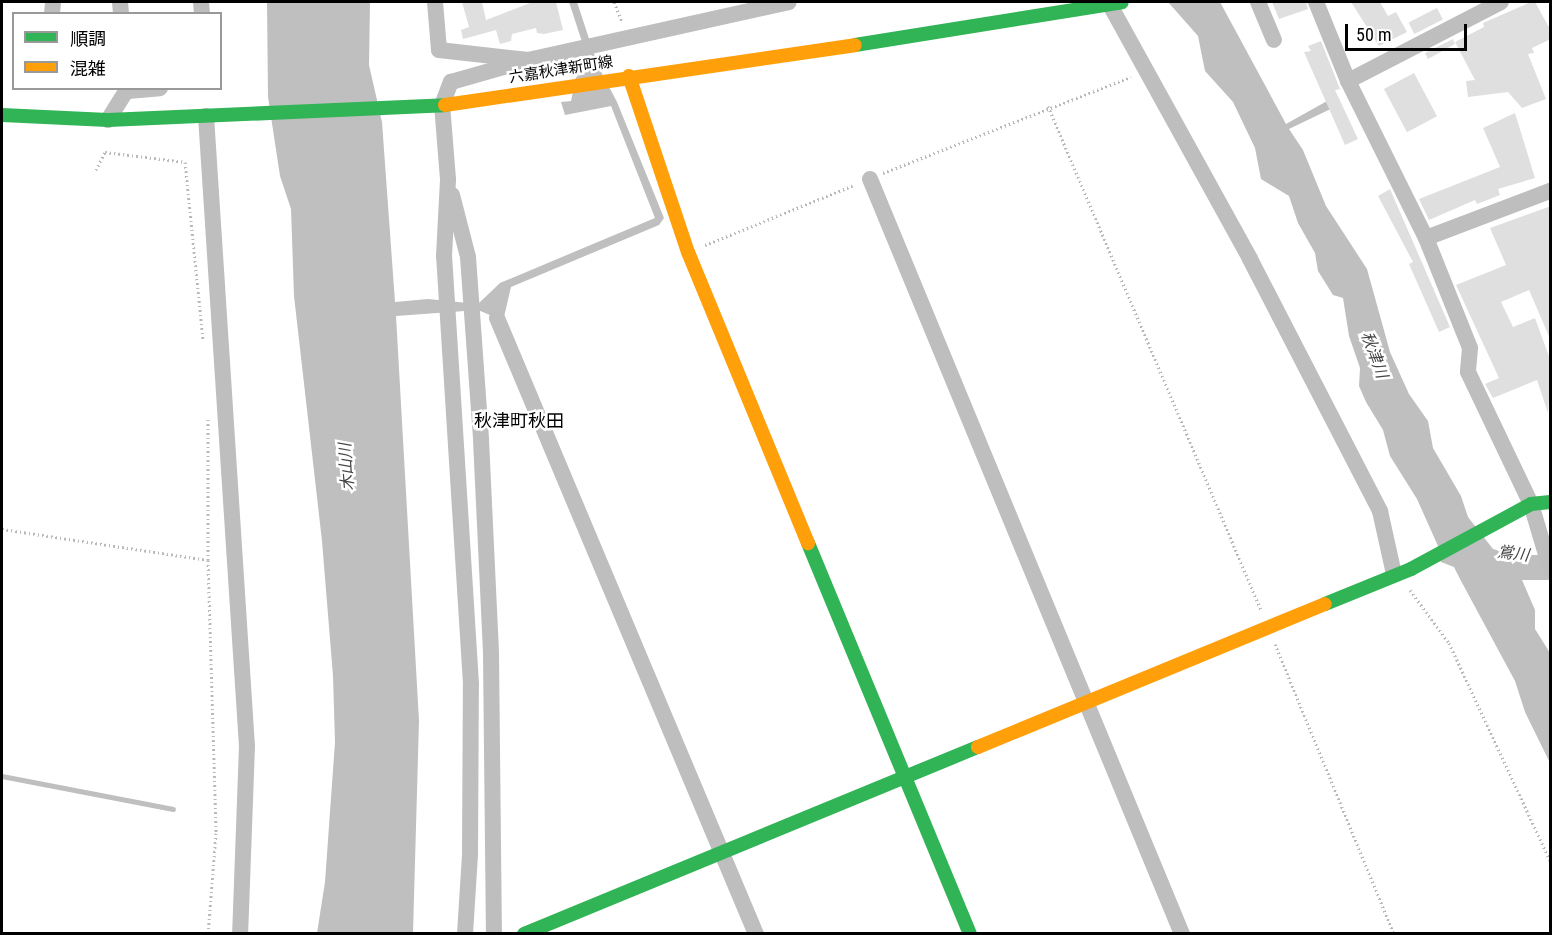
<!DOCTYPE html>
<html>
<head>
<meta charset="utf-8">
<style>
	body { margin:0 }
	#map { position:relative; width:1552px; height:935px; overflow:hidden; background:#fff; font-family:"Roboto Condensed","Noto Sans JP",sans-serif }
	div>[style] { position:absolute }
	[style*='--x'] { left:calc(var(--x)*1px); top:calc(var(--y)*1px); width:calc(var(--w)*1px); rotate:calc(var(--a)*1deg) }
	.water>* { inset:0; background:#bfbfbf }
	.stream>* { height:4.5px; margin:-2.25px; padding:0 2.25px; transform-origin:2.25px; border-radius:2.25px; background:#bfbfbf }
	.building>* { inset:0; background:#dfdfdf; transform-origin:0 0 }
	.path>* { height:3px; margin-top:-1.5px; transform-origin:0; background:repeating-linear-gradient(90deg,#b9b9b9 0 1.5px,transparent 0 4.5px) }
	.street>* { height:16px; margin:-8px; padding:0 8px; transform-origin:8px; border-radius:8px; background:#bebebe }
	.fast>* { height:14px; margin:-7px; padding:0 7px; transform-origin:7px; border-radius:7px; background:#30b455 }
	.slow>* { height:14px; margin:-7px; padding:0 7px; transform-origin:7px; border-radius:7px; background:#ff9f0a }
	span { translate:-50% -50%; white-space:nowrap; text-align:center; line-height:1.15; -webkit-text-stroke:5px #fff; paint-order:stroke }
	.street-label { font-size:15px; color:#000 }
	.water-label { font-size:16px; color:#444; font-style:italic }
	.quarter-label { font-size:18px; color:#000 }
	.frame { position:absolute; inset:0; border:3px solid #000; pointer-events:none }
	.legend { position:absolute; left:12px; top:12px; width:210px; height:78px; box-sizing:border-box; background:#fff; border:2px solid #999; margin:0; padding:8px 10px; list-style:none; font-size:18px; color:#000 }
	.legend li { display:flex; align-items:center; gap:12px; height:30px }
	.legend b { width:30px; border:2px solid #999 }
	.scale { position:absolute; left:1345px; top:24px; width:122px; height:27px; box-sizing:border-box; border:3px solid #000; border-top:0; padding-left:8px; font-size:18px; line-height:21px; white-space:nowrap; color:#000; -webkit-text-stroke:4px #fff; paint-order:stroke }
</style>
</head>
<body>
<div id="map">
	<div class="water">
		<div style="clip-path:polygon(267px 2px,370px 2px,369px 65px,382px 122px,395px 302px,428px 299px,478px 304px,500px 283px,655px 218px,611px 106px,565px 115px,561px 102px,571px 101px,578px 68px,586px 54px,569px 2px,577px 2px,598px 66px,617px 102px,664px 218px,659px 225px,511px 287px,504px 317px,497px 318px,478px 310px,396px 316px,419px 721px,413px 933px,317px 933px,325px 882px,335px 742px,333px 676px,322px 541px,294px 296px,291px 209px,280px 176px,268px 97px)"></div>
		<div style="clip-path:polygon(1168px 2px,1220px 2px,1286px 124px,1336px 96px,1341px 104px,1289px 129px,1303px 150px,1326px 206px,1367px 269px,1390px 352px,1409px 394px,1428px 421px,1433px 448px,1461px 496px,1468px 517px,1493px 549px,1515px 555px,1550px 555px,1550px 580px,1522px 580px,1535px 610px,1535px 629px,1550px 653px,1550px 763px,1525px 712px,1515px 681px,1460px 579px,1454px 567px,1441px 562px,1438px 546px,1417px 499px,1390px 456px,1383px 430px,1366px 402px,1359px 386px,1360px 368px,1349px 336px,1343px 298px,1333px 295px,1318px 271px,1315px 253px,1298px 223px,1289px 196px,1261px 179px,1255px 148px,1233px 102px,1205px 71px,1198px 36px)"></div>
	</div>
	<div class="stream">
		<div style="--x:2;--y:776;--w:174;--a:10.9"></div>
	</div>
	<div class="building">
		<div style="clip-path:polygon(462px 2px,482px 2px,486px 20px,533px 2px,556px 2px,563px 30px,544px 34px,537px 33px,536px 28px,512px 34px,511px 41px,500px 44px,496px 30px,463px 39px,461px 30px,469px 27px)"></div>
		<div style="clip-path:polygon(1272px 2px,1306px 2px,1308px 9px,1279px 19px)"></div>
		<div style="clip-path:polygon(1351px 2px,1380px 2px,1388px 16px,1396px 12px,1407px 32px,1379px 46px)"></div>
		<div style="clip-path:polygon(1531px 2px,1535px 2px,1551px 31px,1551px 39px,1532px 48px,1534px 53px,1528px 54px,1546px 99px,1522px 108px,1508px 92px,1468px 97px,1466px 81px,1475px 80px,1455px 42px,1484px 27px,1483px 23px)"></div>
		<div style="left:1437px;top:8px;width:13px;height:32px;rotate:63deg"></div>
		<div style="clip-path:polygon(1453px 39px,1455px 44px,1428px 59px,1425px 53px)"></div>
		<div style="clip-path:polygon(1321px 41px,1340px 89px,1335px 90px,1358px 139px,1345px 145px,1304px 52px,1311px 51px,1308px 46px)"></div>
		<div style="left:1414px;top:73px;width:49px;height:34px;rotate:62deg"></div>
		<div style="clip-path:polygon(1515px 113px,1535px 178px,1498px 189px,1500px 195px,1477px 204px,1475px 200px,1429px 220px,1419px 199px,1500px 167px,1483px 128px)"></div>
		<div style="clip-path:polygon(1390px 189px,1450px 327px,1439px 332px,1409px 264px,1413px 262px,1378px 196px)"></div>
		<div style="clip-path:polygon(1551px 206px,1551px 341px,1529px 290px,1501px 302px,1513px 327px,1535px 318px,1551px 362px,1548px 413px,1537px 380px,1493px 398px,1485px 384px,1499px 378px,1456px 285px,1506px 265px,1490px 228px)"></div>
	</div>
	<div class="path">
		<div style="--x:614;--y:2;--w:22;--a:68"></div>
		<div style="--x:1048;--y:106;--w:547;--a:67.09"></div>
		<div style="--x:96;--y:170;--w:20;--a:-63"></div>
		<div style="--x:105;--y:152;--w:81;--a:7.1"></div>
		<div style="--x:185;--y:162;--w:179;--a:84.2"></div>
		<div style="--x:883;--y:173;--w:266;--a:-21.2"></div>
		<div style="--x:705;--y:245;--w:161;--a:-21.9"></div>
		<div style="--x:2;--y:529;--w:208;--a:8.6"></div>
		<div style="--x:208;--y:560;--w:273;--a:88.3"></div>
		<div style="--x:216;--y:833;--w:101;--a:94.5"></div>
		<div style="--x:208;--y:560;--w:141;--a:-90"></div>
		<div style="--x:1410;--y:590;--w:66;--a:53.7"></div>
		<div style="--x:1449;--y:643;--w:240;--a:65.1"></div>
		<div style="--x:1275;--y:644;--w:313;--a:67.7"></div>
	</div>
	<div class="street">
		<div style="--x:120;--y:2;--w:12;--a:85"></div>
		<div style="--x:201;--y:2;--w:12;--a:85"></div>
		<div style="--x:435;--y:2;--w:48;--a:85.2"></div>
		<div style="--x:439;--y:50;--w:90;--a:6.4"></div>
		<div style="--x:528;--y:60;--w:267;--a:-12.5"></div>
		<div style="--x:1258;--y:2;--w:41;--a:67.2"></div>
		<div style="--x:1316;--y:2;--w:85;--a:67.9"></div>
		<div style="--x:1348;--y:81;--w:175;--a:63.6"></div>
		<div style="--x:1426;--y:238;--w:118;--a:68.2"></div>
		<div style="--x:1470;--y:348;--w:24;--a:95"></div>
		<div style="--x:1468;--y:372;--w:146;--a:64.5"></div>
		<div style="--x:1531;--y:504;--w:67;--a:73.5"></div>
		<div style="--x:1110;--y:5;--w:290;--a:61.1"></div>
		<div style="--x:1250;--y:259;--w:284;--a:62.7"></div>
		<div style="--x:1380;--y:511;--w:65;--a:77.5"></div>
		<div style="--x:52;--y:14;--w:12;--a:-85"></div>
		<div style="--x:1348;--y:81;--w:172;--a:-27.3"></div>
		<div style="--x:128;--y:91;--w:32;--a:-5"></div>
		<div style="--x:206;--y:116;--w:631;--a:86.28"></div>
		<div style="--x:247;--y:746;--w:188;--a:92.1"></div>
		<div style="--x:108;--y:120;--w:38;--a:-58"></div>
		<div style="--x:870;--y:179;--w:817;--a:67.55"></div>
		<div style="--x:452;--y:195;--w:64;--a:75.5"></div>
		<div style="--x:468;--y:257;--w:183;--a:85.9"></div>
		<div style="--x:481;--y:440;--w:214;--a:87.3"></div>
		<div style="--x:491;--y:654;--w:280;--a:89.4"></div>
		<div style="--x:1426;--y:238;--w:133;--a:-20.8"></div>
		<div style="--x:497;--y:318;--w:668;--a:67.2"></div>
		<div style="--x:465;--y:934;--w:80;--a:-86.4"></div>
		<div style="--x:470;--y:854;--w:170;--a:-89.7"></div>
		<div style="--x:471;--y:684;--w:429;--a:-93.6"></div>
		<div style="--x:444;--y:256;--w:77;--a:-87"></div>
		<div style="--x:448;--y:179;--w:74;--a:-94.6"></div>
		<div style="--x:442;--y:105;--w:25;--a:-69"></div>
		<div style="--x:451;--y:82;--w:80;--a:-15.9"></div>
	</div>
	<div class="fast">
		<div style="--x:855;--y:45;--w:270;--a:-9.1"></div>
		<div style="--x:2;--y:115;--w:106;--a:2.7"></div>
		<div style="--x:108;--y:120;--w:337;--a:-2.5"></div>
		<div style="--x:808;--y:543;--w:423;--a:67.5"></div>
		<div style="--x:1325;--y:604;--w:93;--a:-22.1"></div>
		<div style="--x:1411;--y:569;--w:136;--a:-28.4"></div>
		<div style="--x:1531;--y:504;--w:19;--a:-6"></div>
		<div style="--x:524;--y:934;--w:491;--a:-22.4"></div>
	</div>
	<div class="slow">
		<div style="--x:629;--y:76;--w:186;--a:71.5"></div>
		<div style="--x:688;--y:252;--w:315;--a:67.6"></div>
		<div style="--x:445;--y:105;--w:414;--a:-8.3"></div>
		<div style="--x:978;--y:747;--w:375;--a:-22.4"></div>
	</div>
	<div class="street-label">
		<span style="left:561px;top:70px;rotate:-9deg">六嘉秋津新町線</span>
	</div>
	<div class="water-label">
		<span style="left:1374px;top:355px;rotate:70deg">秋津川</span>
		<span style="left:347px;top:467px;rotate:-94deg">木山川</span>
		<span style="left:1513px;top:554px;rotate:7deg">鴬川</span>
	</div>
	<div class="quarter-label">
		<span style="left:519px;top:421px">秋津町秋田</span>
	</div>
	<div class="frame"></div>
	<ul class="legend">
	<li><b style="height:8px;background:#30b455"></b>順調</li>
	<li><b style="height:8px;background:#ff9f0a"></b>混雑</li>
	</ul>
	<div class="scale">50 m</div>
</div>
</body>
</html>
